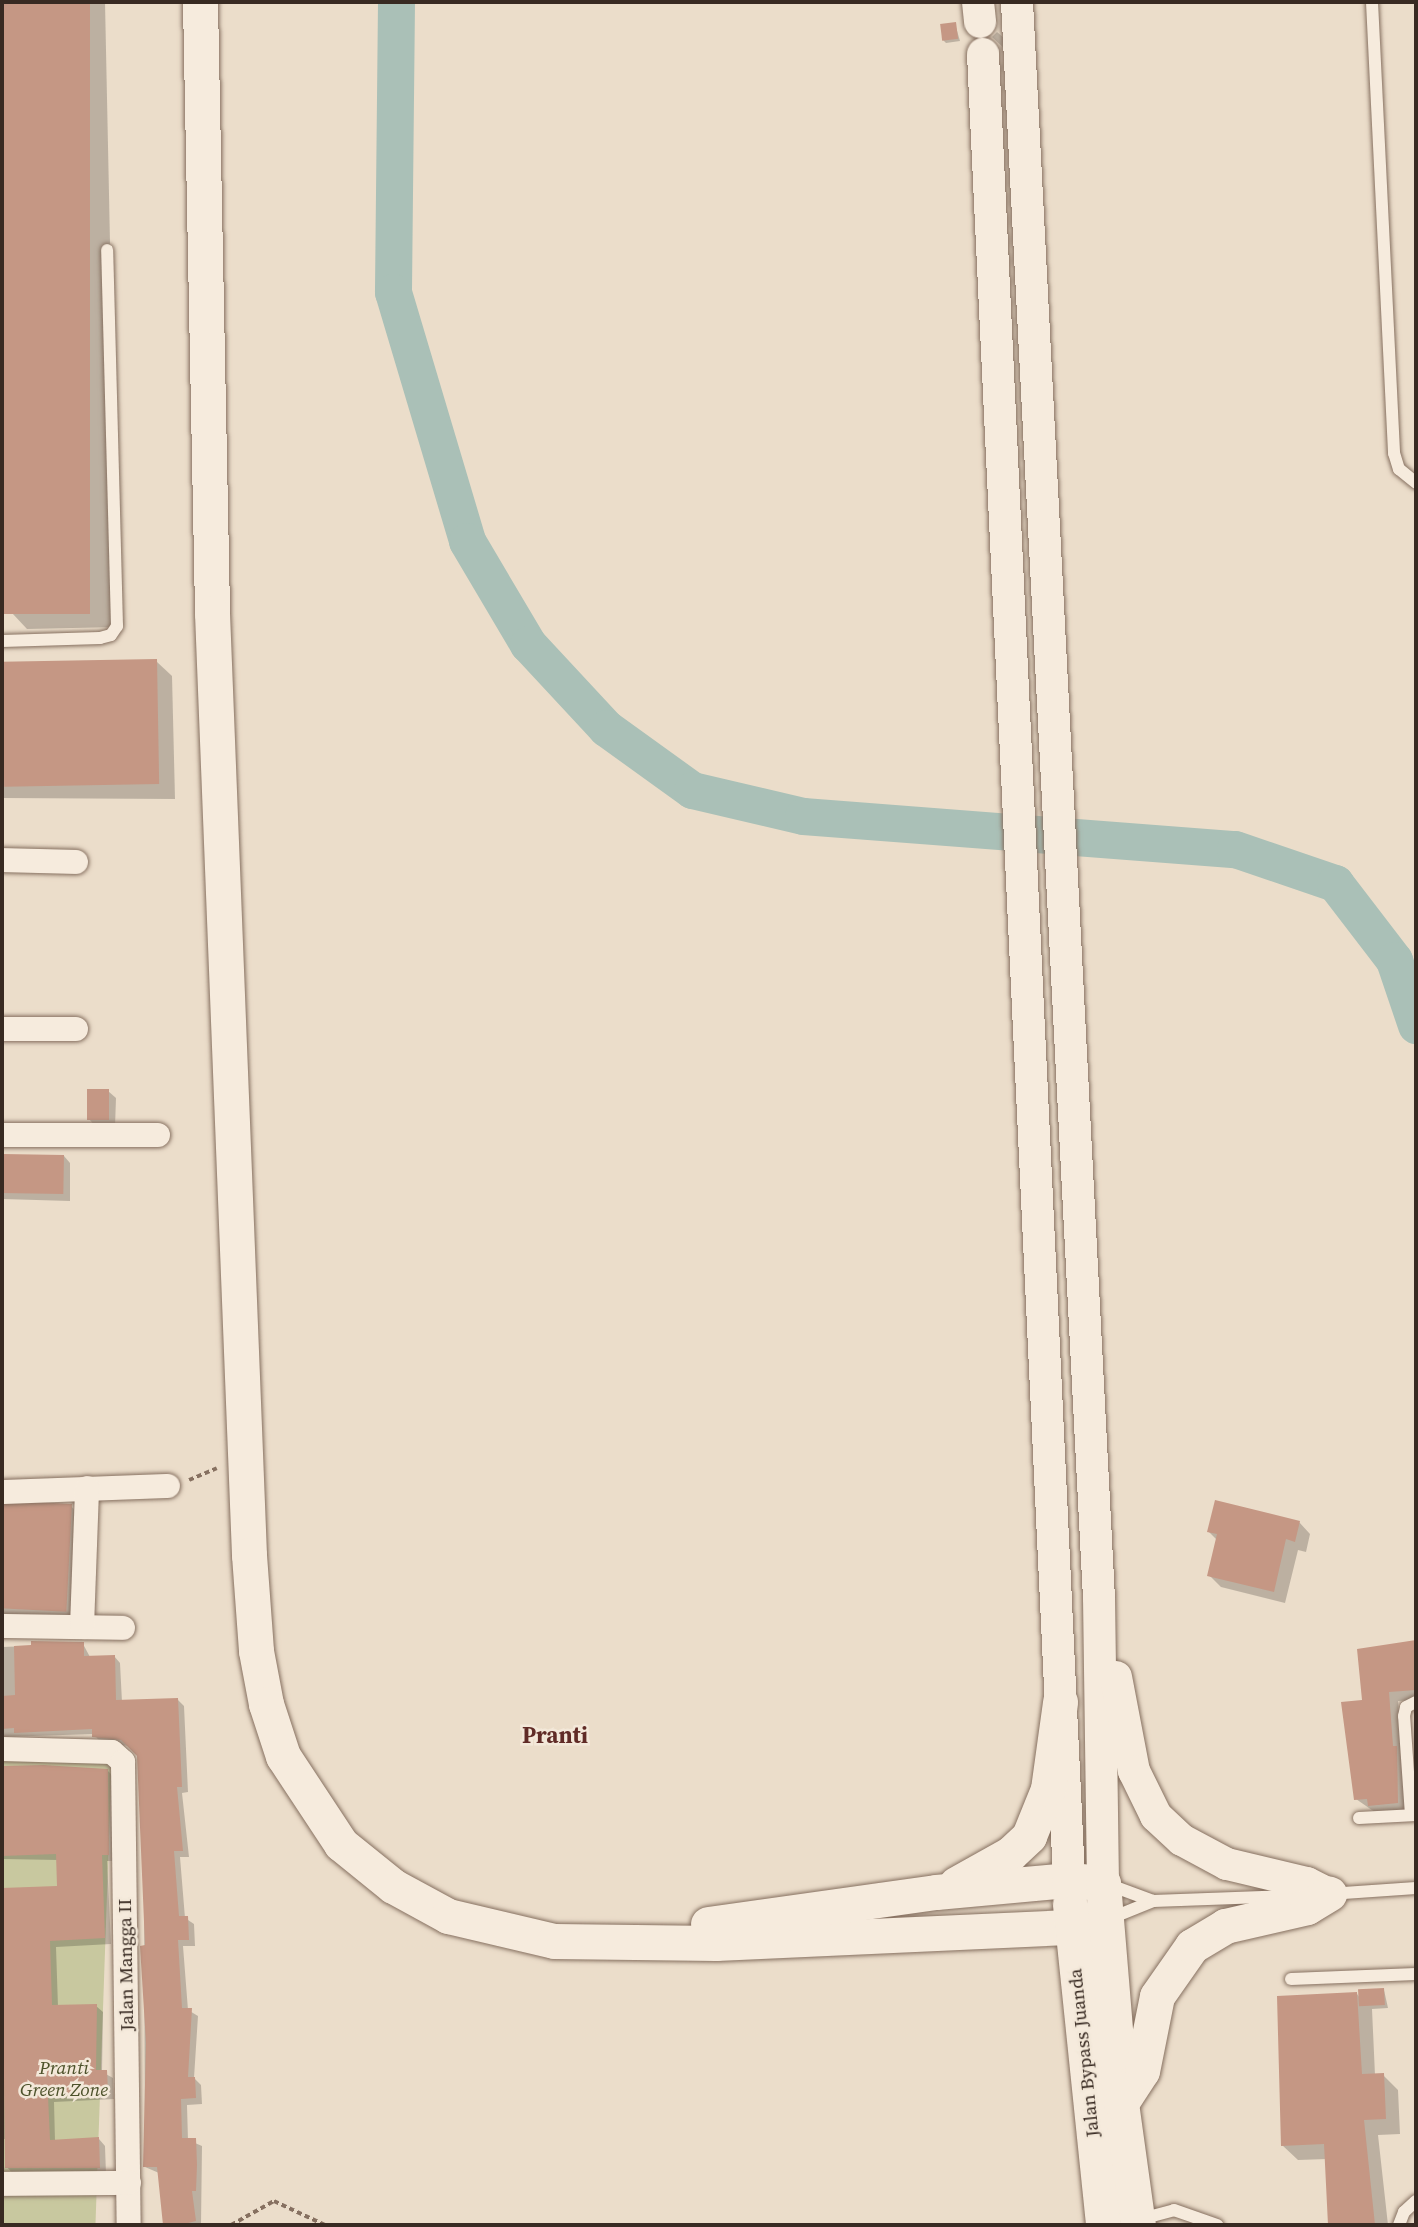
<!DOCTYPE html>
<html>
<head>
<meta charset="utf-8">
<style>
	body { margin:0 }
	#map { position:relative; width:1418px; height:2227px; overflow:hidden; background:#ebddca; font-family:"Source Serif 4",serif }
	div>[style] { position:absolute }
	[style*='--x'] { left:calc(var(--x)*1px); top:calc(var(--y)*1px); width:calc(var(--w)*1px); rotate:calc(var(--a)*1deg) }
	.green>* { inset:0; background:#c8c89f; transform-origin:0 0 }
	.shadow>* { inset:0; background:#0003 }
	.river>* { height:37px; margin:-18.5px; padding:0 18.5px; transform-origin:18.5px; border-radius:18.5px; background:#aac0b7 }
	.building>* { inset:0; background:#c59784; transform-origin:0 0 }
	.path>* { height:3.5px; margin-top:-1.75px; transform-origin:0; background:repeating-linear-gradient(90deg,#867060 0 5px,transparent 0 8.5px) }
	.roads { filter:drop-shadow(0 0 2px #867060) drop-shadow(0 0 2px #867060) }
	.service>* { height:12px; margin:-6px; padding:0 6px; transform-origin:6px; border-radius:6px; background:#f6ebdd }
	.minor>* { height:24px; margin:-12px; padding:0 12px; transform-origin:12px; border-radius:12px; background:#f6ebdd }
	.tertiary>* { height:32px; margin:-16px; padding:0 16px; transform-origin:16px; border-radius:16px; background:#f6ebdd }
	.secondary>* { height:35px; margin:-17.5px; padding:0 17.5px; transform-origin:17.5px; border-radius:17.5px; background:#f6ebdd }
	span { translate:-50% -50%; white-space:nowrap; text-align:center; line-height:1.15; -webkit-text-stroke:5px #f3e8d9; paint-order:stroke }
	.street-label { font-size:19px; color:#382a22 }
	.park-label { font-size:19px; color:#4d522b; font-style:italic }
	.quarter-label { font-size:23px; color:#602b26; font-weight:700 }
	.frame { position:absolute; inset:0; border:4px solid #382a22; pointer-events:none }
</style>
</head>
<body>
<div id="map">
	<div class="green">
		<div style="left:2px;top:1749px;width:110px;height:476px;rotate:2deg"></div>
	</div>
	<div class="shadow">
		<div style="clip-path:polygon(2px 2px,105px 2px,118px 627px,27px 629px,12px 613px)"></div>
		<div style="clip-path:polygon(955px 24px,960px 41px,946px 43px,943px 40px)"></div>
		<div style="clip-path:polygon(997px 32px,1004px 38px,1005px 49px,992px 37px)"></div>
		<div style="clip-path:polygon(156px 661px,172px 676px,175px 799px,2px 798px,2px 665px)"></div>
		<div style="clip-path:polygon(108px 1091px,116px 1098px,115px 1127px,96px 1127px,89px 1119px)"></div>
		<div style="clip-path:polygon(2px 1155px,64px 1156px,70px 1163px,70px 1201px,2px 1199px)"></div>
		<div style="clip-path:polygon(2px 1506px,71px 1506px,77px 1513px,72px 1618px,2px 1616px)"></div>
		<div style="clip-path:polygon(1299px 1522px,1310px 1534px,1306px 1552px,1298px 1550px,1285px 1603px,1221px 1587px,1209px 1575px,1217px 1540px,1209px 1532px)"></div>
		<div style="clip-path:polygon(83px 1644px,90px 1657px,114px 1656px,120px 1663px,122px 1702px,177px 1699px,184px 1706px,188px 1792px,182px 1793px,189px 1857px,180px 1857px,185px 1918px,194px 1924px,195px 1946px,183px 1946px,188px 2010px,198px 2016px,194px 2078px,201px 2085px,202px 2104px,187px 2105px,188px 2140px,202px 2146px,201px 2225px,165px 2225px,159px 2173px,145px 2167px,144px 1870px,138px 1756px,129px 1746px,100px 1742px,94px 1734px,2px 1737px,2px 1647px)"></div>
		<div style="clip-path:polygon(1416px 1645px,1416px 1700px,1398px 1701px,1407px 1812px,1379px 1815px,1356px 1799px,1364px 1701px,1359px 1651px)"></div>
		<div style="clip-path:polygon(2px 1769px,107px 1770px,114px 1777px,115px 1861px,107px 1861px,111px 1944px,56px 1947px,58px 2007px,96px 2006px,103px 2012px,102px 2072px,113px 2078px,114px 2099px,54px 2102px,55px 2141px,99px 2139px,105px 2146px,106px 2174px,13px 2174px,7px 2167px,6px 2139px,2px 2139px,2px 1889px,59px 1887px,58px 1860px,2px 1859px)"></div>
		<div style="clip-path:polygon(1384px 1990px,1388px 2008px,1372px 2009px,1375px 2075px,1383px 2075px,1398px 2090px,1400px 2134px,1378px 2135px,1388px 2225px,1330px 2225px,1327px 2159px,1298px 2160px,1282px 2145px,1357px 1994px,1360px 1998px)"></div>
	</div>
	<div class="river">
		<div style="--x:396;--y:2;--w:290;--a:90.6"></div>
		<div style="--x:393;--y:292;--w:260;--a:73.4"></div>
		<div style="--x:467;--y:541;--w:120;--a:59.4"></div>
		<div style="--x:528;--y:644;--w:115;--a:47.1"></div>
		<div style="--x:606;--y:728;--w:106;--a:35.8"></div>
		<div style="--x:692;--y:790;--w:114;--a:13.2"></div>
		<div style="--x:803;--y:816;--w:433;--a:4.4"></div>
		<div style="--x:1235;--y:849;--w:106;--a:18.8"></div>
		<div style="--x:1335;--y:883;--w:97;--a:52.5"></div>
		<div style="--x:1394;--y:960;--w:69;--a:71.3"></div>
	</div>
	<div class="building">
		<div style="left:2px;top:2px;width:88px;height:612px"></div>
		<div style="left:956px;top:22px;width:17px;height:16px;rotate:83deg"></div>
		<div style="left:157px;top:659px;width:125px;height:155px;rotate:89deg"></div>
		<div style="left:87px;top:1089px;width:22px;height:31px"></div>
		<div style="left:2px;top:1154px;width:62px;height:39px;rotate:1deg"></div>
		<div style="clip-path:polygon(1215px 1500px,1300px 1521px,1295px 1542px,1286px 1539px,1274px 1592px,1207px 1576px,1217px 1534px,1207px 1532px)"></div>
		<div style="left:72px;top:1504px;width:108px;height:70px;rotate:93deg"></div>
		<div style="clip-path:polygon(1416px 1640px,1416px 1690px,1389px 1692px,1393px 1746px,1397px 1746px,1398px 1803px,1368px 1806px,1367px 1799px,1354px 1800px,1341px 1702px,1362px 1700px,1357px 1649px)"></div>
		<div style="clip-path:polygon(31px 1641px,84px 1642px,84px 1656px,115px 1655px,116px 1700px,178px 1698px,182px 1787px,177px 1787px,183px 1851px,174px 1851px,179px 1916px,188px 1916px,189px 1940px,178px 1940px,182px 2008px,192px 2008px,188px 2077px,195px 2077px,196px 2098px,181px 2099px,182px 2138px,196px 2138px,197px 2165px,196px 2191px,192px 2191px,196px 2221px,180px 2225px,163px 2225px,157px 2167px,143px 2167px,146px 2043px,140px 1946px,145px 1945px,137px 1756px,121px 1740px,92px 1737px,92px 1729px,14px 1733px,14px 1728px,2px 1729px,2px 1696px,15px 1695px,14px 1646px,31px 1645px)"></div>
		<div style="clip-path:polygon(43px 1765px,108px 1769px,109px 1855px,102px 1855px,105px 1938px,50px 1941px,52px 2005px,97px 2004px,96px 2070px,107px 2070px,108px 2093px,48px 2096px,50px 2140px,99px 2137px,100px 2168px,5px 2168px,2px 1888px,57px 1886px,56px 1854px,2px 1856px,2px 1766px)"></div>
		<div style="left:1384px;top:1988px;width:17px;height:26px;rotate:87deg"></div>
		<div style="clip-path:polygon(1357px 1992px,1362px 2074px,1384px 2073px,1386px 2119px,1364px 2120px,1375px 2225px,1328px 2225px,1324px 2144px,1281px 2146px,1277px 1996px)"></div>
	</div>
	<div class="path">
		<div style="--x:189;--y:1480;--w:30;--a:-23"></div>
		<div style="--x:231;--y:2225;--w:49;--a:-29.2"></div>
		<div style="--x:274;--y:2201;--w:56;--a:25.2"></div>
	</div>
	<div class="roads">
		<div class="service">
			<div style="--x:1372;--y:2;--w:452;--a:87.2"></div>
			<div style="--x:1394;--y:453;--w:17;--a:73"></div>
			<div style="--x:1399;--y:469;--w:22;--a:39"></div>
			<div style="--x:2;--y:641;--w:98;--a:-1.8"></div>
			<div style="--x:100;--y:638;--w:11;--a:-15"></div>
			<div style="--x:111;--y:635;--w:11;--a:-56"></div>
			<div style="--x:117;--y:626;--w:376;--a:-91.5"></div>
			<div style="--x:1411;--y:1815;--w:99;--a:-94"></div>
			<div style="--x:1404;--y:1716;--w:9;--a:-77"></div>
			<div style="--x:1406;--y:1707;--w:11;--a:-27"></div>
			<div style="--x:1359;--y:1818;--w:57;--a:-3"></div>
			<div style="--x:1107;--y:1884;--w:49;--a:20.3"></div>
			<div style="--x:1329;--y:1894;--w:87;--a:-3.9"></div>
			<div style="--x:1109;--y:1919;--w:48;--a:-22.2"></div>
			<div style="--x:1153;--y:1901;--w:137;--a:-2.1"></div>
			<div style="--x:1291;--y:1979;--w:125;--a:-2.3"></div>
			<div style="--x:1141;--y:2219;--w:34;--a:-15"></div>
			<div style="--x:1174;--y:2210;--w:46;--a:19.2"></div>
			<div style="--x:1399;--y:2225;--w:14;--a:-69"></div>
			<div style="--x:1404;--y:2212;--w:16;--a:-43"></div>
		</div>
		<div class="minor">
			<div style="--x:2;--y:860;--w:74;--a:1.5"></div>
			<div style="--x:2;--y:1029;--w:74;--a:0"></div>
			<div style="--x:2;--y:1135;--w:156;--a:0"></div>
			<div style="--x:2;--y:1492;--w:166;--a:-2.1"></div>
			<div style="--x:2;--y:1626;--w:121;--a:0.9"></div>
			<div style="--x:82;--y:1627;--w:139;--a:-87.9"></div>
			<div style="--x:2;--y:1749;--w:110;--a:1.6"></div>
			<div style="--x:112;--y:1752;--w:15;--a:42"></div>
			<div style="--x:123;--y:1762;--w:463;--a:89.3"></div>
			<div style="--x:2;--y:2184;--w:127;--a:-0.5"></div>
		</div>
		<div class="tertiary">
			<div style="--x:978;--y:2;--w:20;--a:84"></div>
			<div style="--x:1017;--y:2;--w:1597;--a:87.06"></div>
			<div style="--x:1099;--y:1597;--w:286;--a:89.2"></div>
			<div style="--x:983;--y:54;--w:1828;--a:87.3"></div>
			<div style="--x:1116;--y:1677;--w:96;--a:79.2"></div>
			<div style="--x:1134;--y:1771;--w:50;--a:63.9"></div>
			<div style="--x:1156;--y:1816;--w:35;--a:43"></div>
			<div style="--x:1182;--y:1840;--w:51;--a:28.1"></div>
			<div style="--x:1227;--y:1864;--w:82;--a:13.4"></div>
			<div style="--x:1307;--y:1883;--w:25;--a:27"></div>
		</div>
		<div class="secondary">
			<div style="--x:200;--y:2;--w:611;--a:88.87"></div>
			<div style="--x:212;--y:613;--w:943;--a:87.75"></div>
			<div style="--x:249;--y:1555;--w:96;--a:85.8"></div>
			<div style="--x:256;--y:1651;--w:54;--a:79.3"></div>
			<div style="--x:266;--y:1704;--w:55;--a:71.9"></div>
			<div style="--x:283;--y:1756;--w:105;--a:56.6"></div>
			<div style="--x:341;--y:1844;--w:67;--a:38.9"></div>
			<div style="--x:393;--y:1886;--w:63;--a:28.6"></div>
			<div style="--x:448;--y:1916;--w:109;--a:13.3"></div>
			<div style="--x:554;--y:1941;--w:162;--a:0.7"></div>
			<div style="--x:716;--y:1943;--w:356;--a:-2.6"></div>
			<div style="--x:1072;--y:1927;--w:34;--a:-12"></div>
			<div style="--x:956;--y:1884;--w:62;--a:-29.1"></div>
			<div style="--x:1010;--y:1854;--w:26;--a:-43"></div>
			<div style="--x:1029;--y:1836;--w:51;--a:-68"></div>
			<div style="--x:1048;--y:1789;--w:88;--a:-82.1"></div>
			<div style="--x:1070;--y:1904;--w:323;--a:84.1"></div>
			<div style="--x:708;--y:1924;--w:230;--a:-8"></div>
			<div style="--x:936;--y:1892;--w:134;--a:-5.2"></div>
			<div style="--x:1069;--y:1880;--w:34;--a:5"></div>
			<div style="--x:1103;--y:1883;--w:221;--a:85.3"></div>
			<div style="--x:1121;--y:2103;--w:123;--a:82.1"></div>
			<div style="--x:1121;--y:2103;--w:38;--a:-57"></div>
			<div style="--x:1142;--y:2071;--w:76;--a:-78.7"></div>
			<div style="--x:1157;--y:1996;--w:61;--a:-55"></div>
			<div style="--x:1192;--y:1946;--w:39;--a:-31"></div>
			<div style="--x:1225;--y:1926;--w:84;--a:-13"></div>
			<div style="--x:1307;--y:1907;--w:26;--a:-31"></div>
		</div>
	</div>
	<div class="street-label">
		<span style="left:126px;top:1965px;rotate:-91deg">Jalan Mangga II</span>
		<span style="left:1084px;top:2053px;rotate:-96deg">Jalan Bypass Juanda</span>
	</div>
	<div class="park-label">
		<span style="left:64px;top:2079px">Pranti<br>Green Zone</span>
	</div>
	<div class="quarter-label">
		<span style="left:555px;top:1735px">Pranti</span>
	</div>
	<div class="frame"></div>
</div>
</body>
</html>
